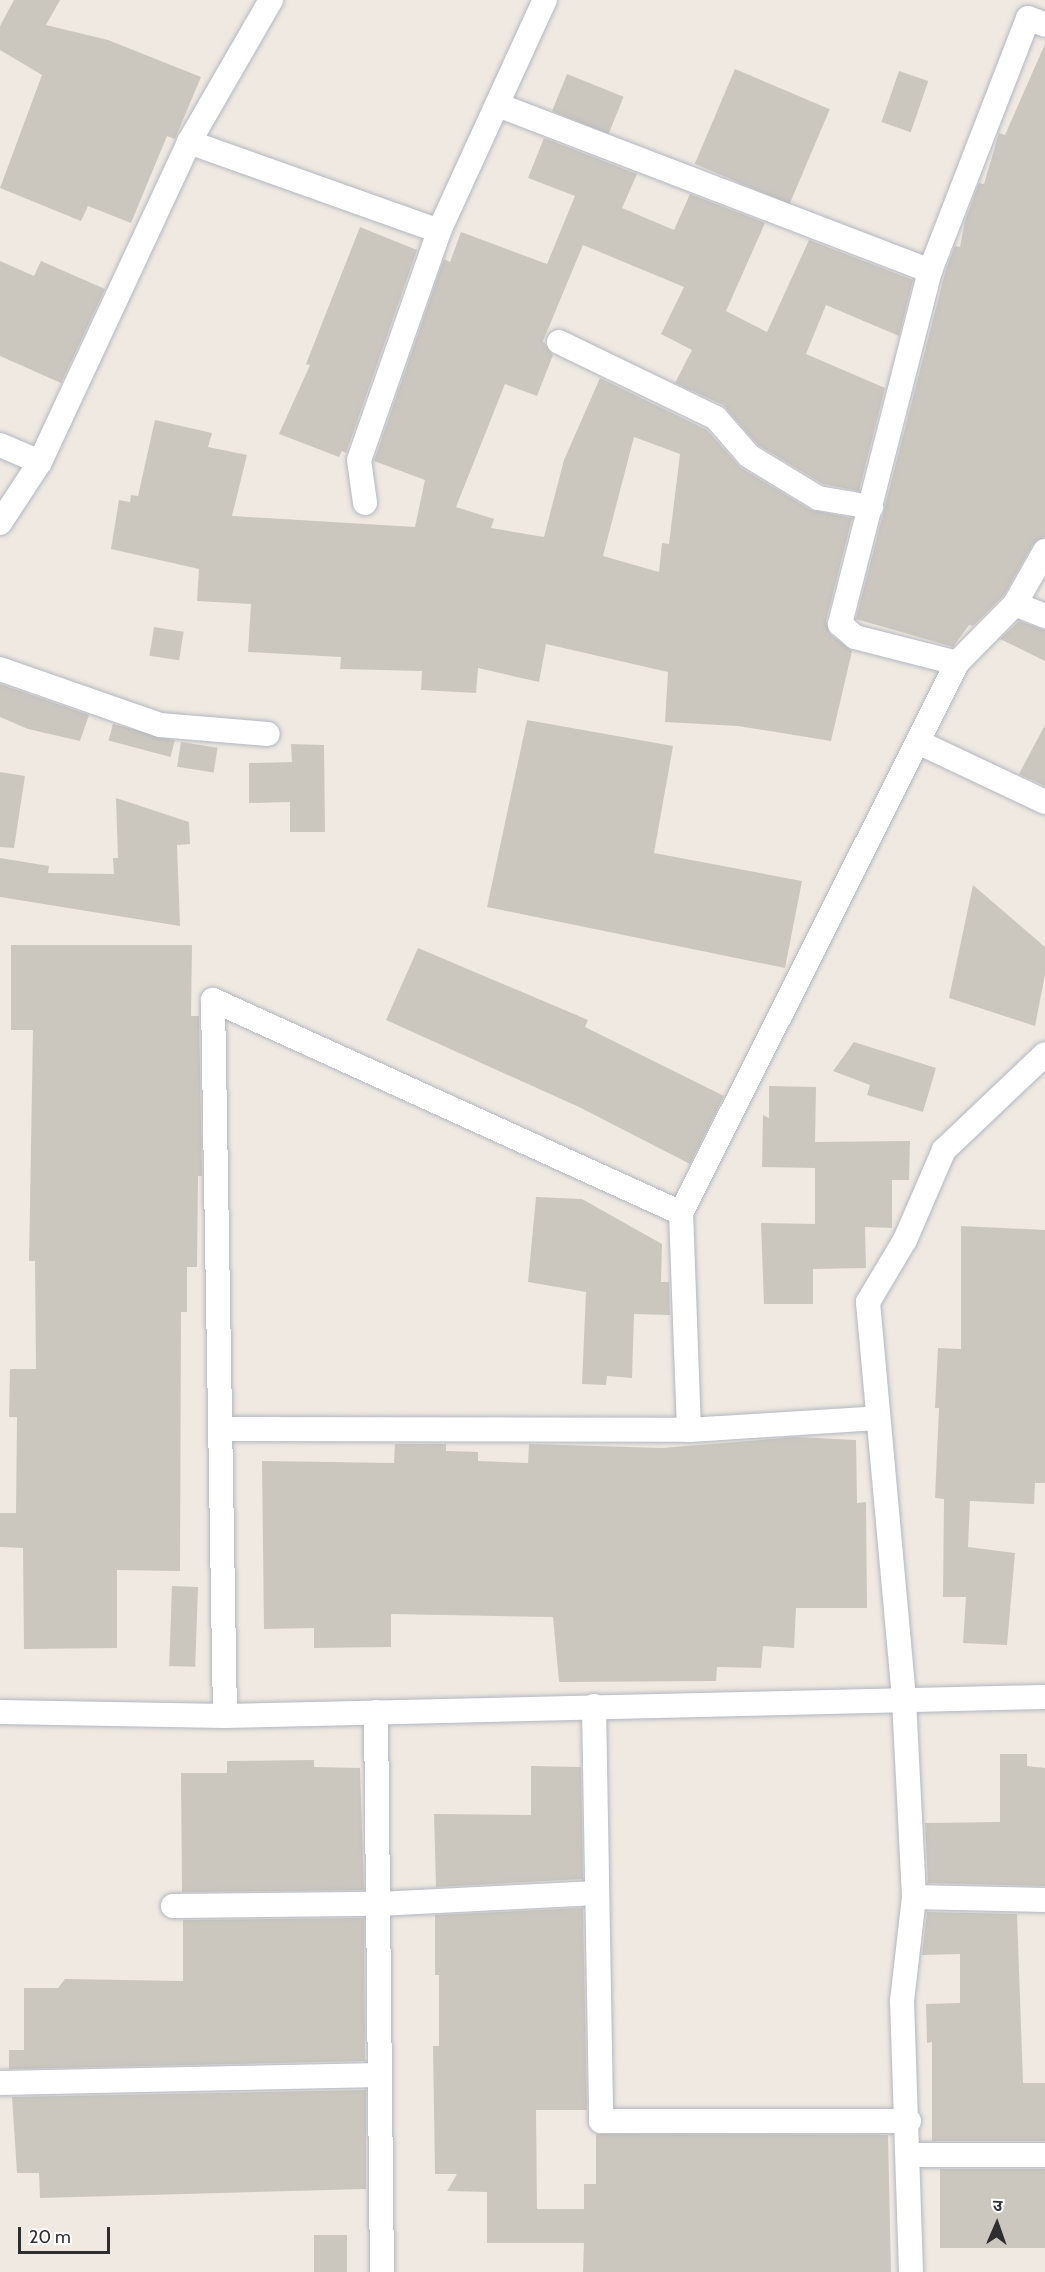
<!DOCTYPE html>
<html>
<head>
<meta charset="utf-8">
<style>
	body { margin:0 }
	#map { position:relative; width:1045px; height:2272px; overflow:hidden; background:#efe9e1; font-family:Cabin,"Noto Sans Devanagari",sans-serif }
	div>[style] { position:absolute }
	[style*='--x'] { left:calc(var(--x)*1px); top:calc(var(--y)*1px); width:calc(var(--w)*1px); rotate:calc(var(--a)*1deg) }
	.building>* { inset:0; background:#cbc7bf; transform-origin:0 0 }
	.roads { filter:drop-shadow(0 0 2px #b4b7c1) drop-shadow(0 0 2px #b4b7c1) }
	.street>* { height:24px; margin:-12px; padding:0 12px; transform-origin:12px; border-radius:12px; background:#fff }
	span { translate:-50% -50%; white-space:nowrap; text-align:center; line-height:1.15; -webkit-text-stroke:5px #fff; paint-order:stroke }
	.north { position:absolute; left:967px; top:2194px; width:60px; height:60px; -webkit-text-stroke:4px #fff; paint-order:stroke; rotate:2deg; font-size:16px; font-weight:700; line-height:24px; text-align:center; color:#2e2e2e }
	.north::after { content:''; display:block; margin:auto; width:21px; height:27px; background:#2e2e2e; clip-path:polygon(50% 0,100% 100%,50% 72%,0 100%) }
	.scale { position:absolute; left:18px; top:2227px; width:92px; height:27px; box-sizing:border-box; border:3px solid #2e2e2e; border-top:0; padding-left:8px; font-size:18px; line-height:21px; white-space:nowrap; color:#2e2e2e; -webkit-text-stroke:4px #fff; paint-order:stroke }
</style>
</head>
<body>
<div id="map">
	<div class="building">
		<div style="clip-path:polygon(14px 0,60px 0,46px 25px,108px 40px,201px 77px,175px 139px,167px 136px,131px 223px,88px 206px,81px 221px,0 188px,42px 75px,0 50px,0 26px)"></div>
		<div style="clip-path:polygon(1045px 44px,1045px 537px,1033px 544px,1004px 595px,973px 626px,969px 625px,953px 647px,856px 619px,946px 269px,955px 246px,960px 247px,965px 221px,979px 183px,984px 184px,999px 133px,1005px 135px)"></div>
		<div style="left:735px;top:69px;width:103px;height:103px;rotate:23deg"></div>
		<div style="left:899px;top:71px;width:31px;height:54px;rotate:19deg"></div>
		<div style="left:567px;top:74px;width:61px;height:40px;rotate:22deg"></div>
		<div style="clip-path:polygon(evenodd,544px 138px,637px 174px,622px 208px,674px 230px,690px 194px,765px 223px,726px 311px,767px 332px,809px 240px,913px 280px,899px 336px,826px 305px,806px 354px,885px 388px,859px 491px,823px 484px,758px 445px,723px 405px,675px 383px,692px 350px,661px 334px,684px 287px,583px 245px,543px 341px,553px 355px,537px 396px,505px 384px,456px 507px,494px 519px,491px 528px,544px 537px,564px 460px,600px 378px,707px 430px,741px 468px,811px 510px,852px 518px,826px 621px,830px 634px,852px 651px,831px 741px,738px 726px,665px 722px,668px 672px,546px 644px,539px 682px,478px 668px,476px 693px,421px 690px,422px 671px,340px 669px,341px 657px,248px 652px,251px 604px,197px 601px,199px 569px,111px 549px,119px 500px,130px 502px,131px 495px,138px 496px,155px 420px,212px 433px,208px 447px,247px 455px,232px 516px,415px 527px,425px 480px,374px 461px,444px 259px,450px 262px,461px 232px,547px 264px,575px 196px,528px 178px,544px 138px,634px 437px,680px 454px,669px 544px,662px 543px,659px 572px,603px 556px,634px 437px)"></div>
		<div style="clip-path:polygon(360px 227px,417px 250px,346px 453px,342px 451px,339px 457px,279px 434px,310px 365px,306px 364px)"></div>
		<div style="clip-path:polygon(0 261px,34px 276px,41px 261px,105px 289px,61px 383px,0 356px)"></div>
		<div style="clip-path:polygon(1019px 621px,1045px 630px,1045px 661px,1000px 639px)"></div>
		<div style="left:154px;top:627px;width:30px;height:29px;rotate:9deg"></div>
		<div style="clip-path:polygon(0 684px,89px 715px,80px 741px,28px 729px,0 717px)"></div>
		<div style="clip-path:polygon(527px 720px,673px 746px,654px 853px,802px 881px,785px 968px,487px 907px)"></div>
		<div style="left:113px;top:724px;width:64px;height:17px;rotate:15deg"></div>
		<div style="clip-path:polygon(1045px 725px,1045px 786px,1019px 774px)"></div>
		<div style="left:181px;top:742px;width:37px;height:25px;rotate:9deg"></div>
		<div style="clip-path:polygon(291px 744px,324px 745px,325px 832px,290px 832px,290px 802px,249px 803px,249px 763px,292px 762px)"></div>
		<div style="clip-path:polygon(0 772px,25px 776px,14px 848px,0 847px)"></div>
		<div style="clip-path:polygon(116px 798px,189px 822px,190px 844px,177px 845px,180px 926px,0 897px,0 858px,49px 866px,48px 873px,114px 874px,113px 858px,118px 858px)"></div>
		<div style="clip-path:polygon(973px 885px,1045px 947px,1045px 975px,1035px 1026px,949px 998px)"></div>
		<div style="clip-path:polygon(11px 945px,192px 945px,191px 1016px,199px 1016px,202px 1176px,198px 1176px,197px 1267px,187px 1267px,187px 1312px,181px 1312px,180px 1571px,117px 1570px,117px 1648px,24px 1649px,23px 1548px,0 1547px,0 1513px,16px 1513px,17px 1417px,9px 1417px,10px 1369px,36px 1369px,35px 1261px,29px 1261px,33px 1030px,11px 1030px)"></div>
		<div style="clip-path:polygon(418px 948px,588px 1020px,585px 1027px,724px 1096px,690px 1164px,579px 1107px,386px 1020px)"></div>
		<div style="clip-path:polygon(854px 1042px,936px 1068px,923px 1112px,867px 1095px,870px 1085px,833px 1071px)"></div>
		<div style="clip-path:polygon(769px 1086px,816px 1087px,815px 1142px,910px 1141px,909px 1180px,892px 1180px,892px 1228px,865px 1227px,866px 1268px,813px 1269px,813px 1304px,764px 1304px,761px 1223px,815px 1224px,815px 1168px,762px 1167px,763px 1115px,769px 1118px)"></div>
		<div style="clip-path:polygon(536px 1197px,582px 1199px,662px 1244px,661px 1282px,669px 1282px,670px 1315px,634px 1314px,632px 1378px,607px 1376px,606px 1385px,582px 1384px,586px 1292px,528px 1282px)"></div>
		<div style="clip-path:polygon(961px 1226px,1045px 1230px,1045px 1483px,1035px 1483px,1034px 1504px,970px 1501px,968px 1547px,1015px 1553px,1007px 1645px,963px 1643px,966px 1597px,943px 1597px,944px 1499px,935px 1498px,939px 1408px,935px 1408px,938px 1348px,961px 1349px)"></div>
		<div style="clip-path:polygon(796px 1437px,856px 1440px,857px 1503px,866px 1502px,867px 1608px,796px 1608px,794px 1648px,763px 1646px,761px 1668px,717px 1667px,716px 1681px,559px 1682px,553px 1617px,391px 1614px,391px 1647px,314px 1648px,314px 1628px,264px 1629px,262px 1461px,394px 1463px,395px 1444px,446px 1444px,446px 1451px,478px 1452px,478px 1461px,528px 1463px,529px 1444px,662px 1448px)"></div>
		<div style="left:172px;top:1586px;width:26px;height:80px;rotate:2deg"></div>
		<div style="clip-path:polygon(1000px 1754px,1027px 1754px,1027px 1766px,1045px 1768px,1045px 1886px,928px 1883px,925px 1823px,1000px 1822px)"></div>
		<div style="clip-path:polygon(314px 1760px,314px 1767px,360px 1768px,364px 1890px,182px 1892px,181px 1773px,227px 1773px,227px 1761px)"></div>
		<div style="clip-path:polygon(531px 1766px,581px 1767px,583px 1879px,436px 1887px,434px 1814px,531px 1815px)"></div>
		<div style="clip-path:polygon(583px 1908px,587px 2110px,536px 2110px,537px 2209px,584px 2209px,584px 2184px,596px 2184px,596px 2134px,888px 2135px,891px 2272px,583px 2272px,584px 2243px,487px 2243px,487px 2192px,447px 2191px,457px 2174px,435px 2174px,433px 2046px,439px 2046px,439px 1975px,435px 1975px,435px 1915px)"></div>
		<div style="clip-path:polygon(927px 1912px,1017px 1914px,1023px 2083px,1045px 2083px,1045px 2141px,932px 2141px,932px 2042px,927px 2043px,926px 2004px,960px 2003px,960px 1954px,922px 1955px)"></div>
		<div style="clip-path:polygon(364px 1918px,365px 2061px,9px 2069px,9px 2050px,24px 2050px,24px 1988px,58px 1988px,65px 1979px,183px 1981px,183px 1920px)"></div>
		<div style="clip-path:polygon(366px 2090px,366px 2189px,40px 2198px,39px 2173px,17px 2173px,12px 2097px)"></div>
		<div style="left:940px;top:2169px;width:105px;height:79px"></div>
		<div style="left:314px;top:2235px;width:33px;height:37px"></div>
	</div>
	<div class="roads">
		<div class="street">
			<div style="--x:498;--y:105;--w:463;--a:21"></div>
			<div style="--x:189;--y:142;--w:265;--a:19.6"></div>
			<div style="--x:559;--y:342;--w:174;--a:25.8"></div>
			<div style="--x:716;--y:418;--w:50;--a:49"></div>
			<div style="--x:749;--y:456;--w:81;--a:31.3"></div>
			<div style="--x:818;--y:498;--w:54;--a:9.6"></div>
			<div style="--x:0;--y:445;--w:43;--a:23"></div>
			<div style="--x:365;--y:503;--w:43;--a:-97.9"></div>
			<div style="--x:359;--y:460;--w:243;--a:-70.7"></div>
			<div style="--x:439;--y:231;--w:254;--a:-65.4"></div>
			<div style="--x:0;--y:523;--w:73;--a:-56.7"></div>
			<div style="--x:40;--y:462;--w:353;--a:-65"></div>
			<div style="--x:189;--y:142;--w:164;--a:-60"></div>
			<div style="--x:1015;--y:604;--w:32;--a:22"></div>
			<div style="--x:957;--y:663;--w:105;--a:-165.7"></div>
			<div style="--x:855;--y:637;--w:20;--a:-139"></div>
			<div style="--x:840;--y:624;--w:364;--a:-75.7"></div>
			<div style="--x:930;--y:271;--w:271;--a:-68.8"></div>
			<div style="--x:1028;--y:18;--w:18;--a:22"></div>
			<div style="--x:0;--y:669;--w:170;--a:19.3"></div>
			<div style="--x:160;--y:725;--w:108;--a:4.8"></div>
			<div style="--x:918;--y:742;--w:140;--a:25.3"></div>
			<div style="--x:220;--y:1429;--w:469;--a:0.1"></div>
			<div style="--x:689;--y:1430;--w:189;--a:-3.6"></div>
			<div style="--x:689;--y:1430;--w:217;--a:-92.1"></div>
			<div style="--x:681;--y:1213;--w:615;--a:-63.35"></div>
			<div style="--x:957;--y:663;--w:83;--a:-45.5"></div>
			<div style="--x:1015;--y:604;--w:61;--a:-60.5"></div>
			<div style="--x:594;--y:1706;--w:415;--a:89"></div>
			<div style="--x:601;--y:2121;--w:308;--a:0"></div>
			<div style="--x:0;--y:1712;--w:225;--a:1"></div>
			<div style="--x:225;--y:1716;--w:820;--a:-1.33"></div>
			<div style="--x:376;--y:1712;--w:560;--a:89.39"></div>
			<div style="--x:225;--y:1716;--w:716;--a:-90.96"></div>
			<div style="--x:213;--y:1000;--w:514;--a:24.47"></div>
			<div style="--x:914;--y:1897;--w:131;--a:1.3"></div>
			<div style="--x:173;--y:1906;--w:205;--a:-0.6"></div>
			<div style="--x:378;--y:1904;--w:219;--a:-2.9"></div>
			<div style="--x:0;--y:2083;--w:380;--a:-1.2"></div>
			<div style="--x:908;--y:2155;--w:137;--a:0"></div>
			<div style="--x:911;--y:2272;--w:271;--a:-91.9"></div>
			<div style="--x:902;--y:2001;--w:105;--a:-83.4"></div>
			<div style="--x:914;--y:1897;--w:199;--a:-92.9"></div>
			<div style="--x:904;--y:1698;--w:398;--a:-95.2"></div>
			<div style="--x:868;--y:1302;--w:72;--a:-59.2"></div>
			<div style="--x:905;--y:1240;--w:98;--a:-66.6"></div>
			<div style="--x:944;--y:1150;--w:139;--a:-43.5"></div>
		</div>
	</div>
	<div class="north">उ</div>
	<div class="scale">20 m</div>
</div>
</body>
</html>
